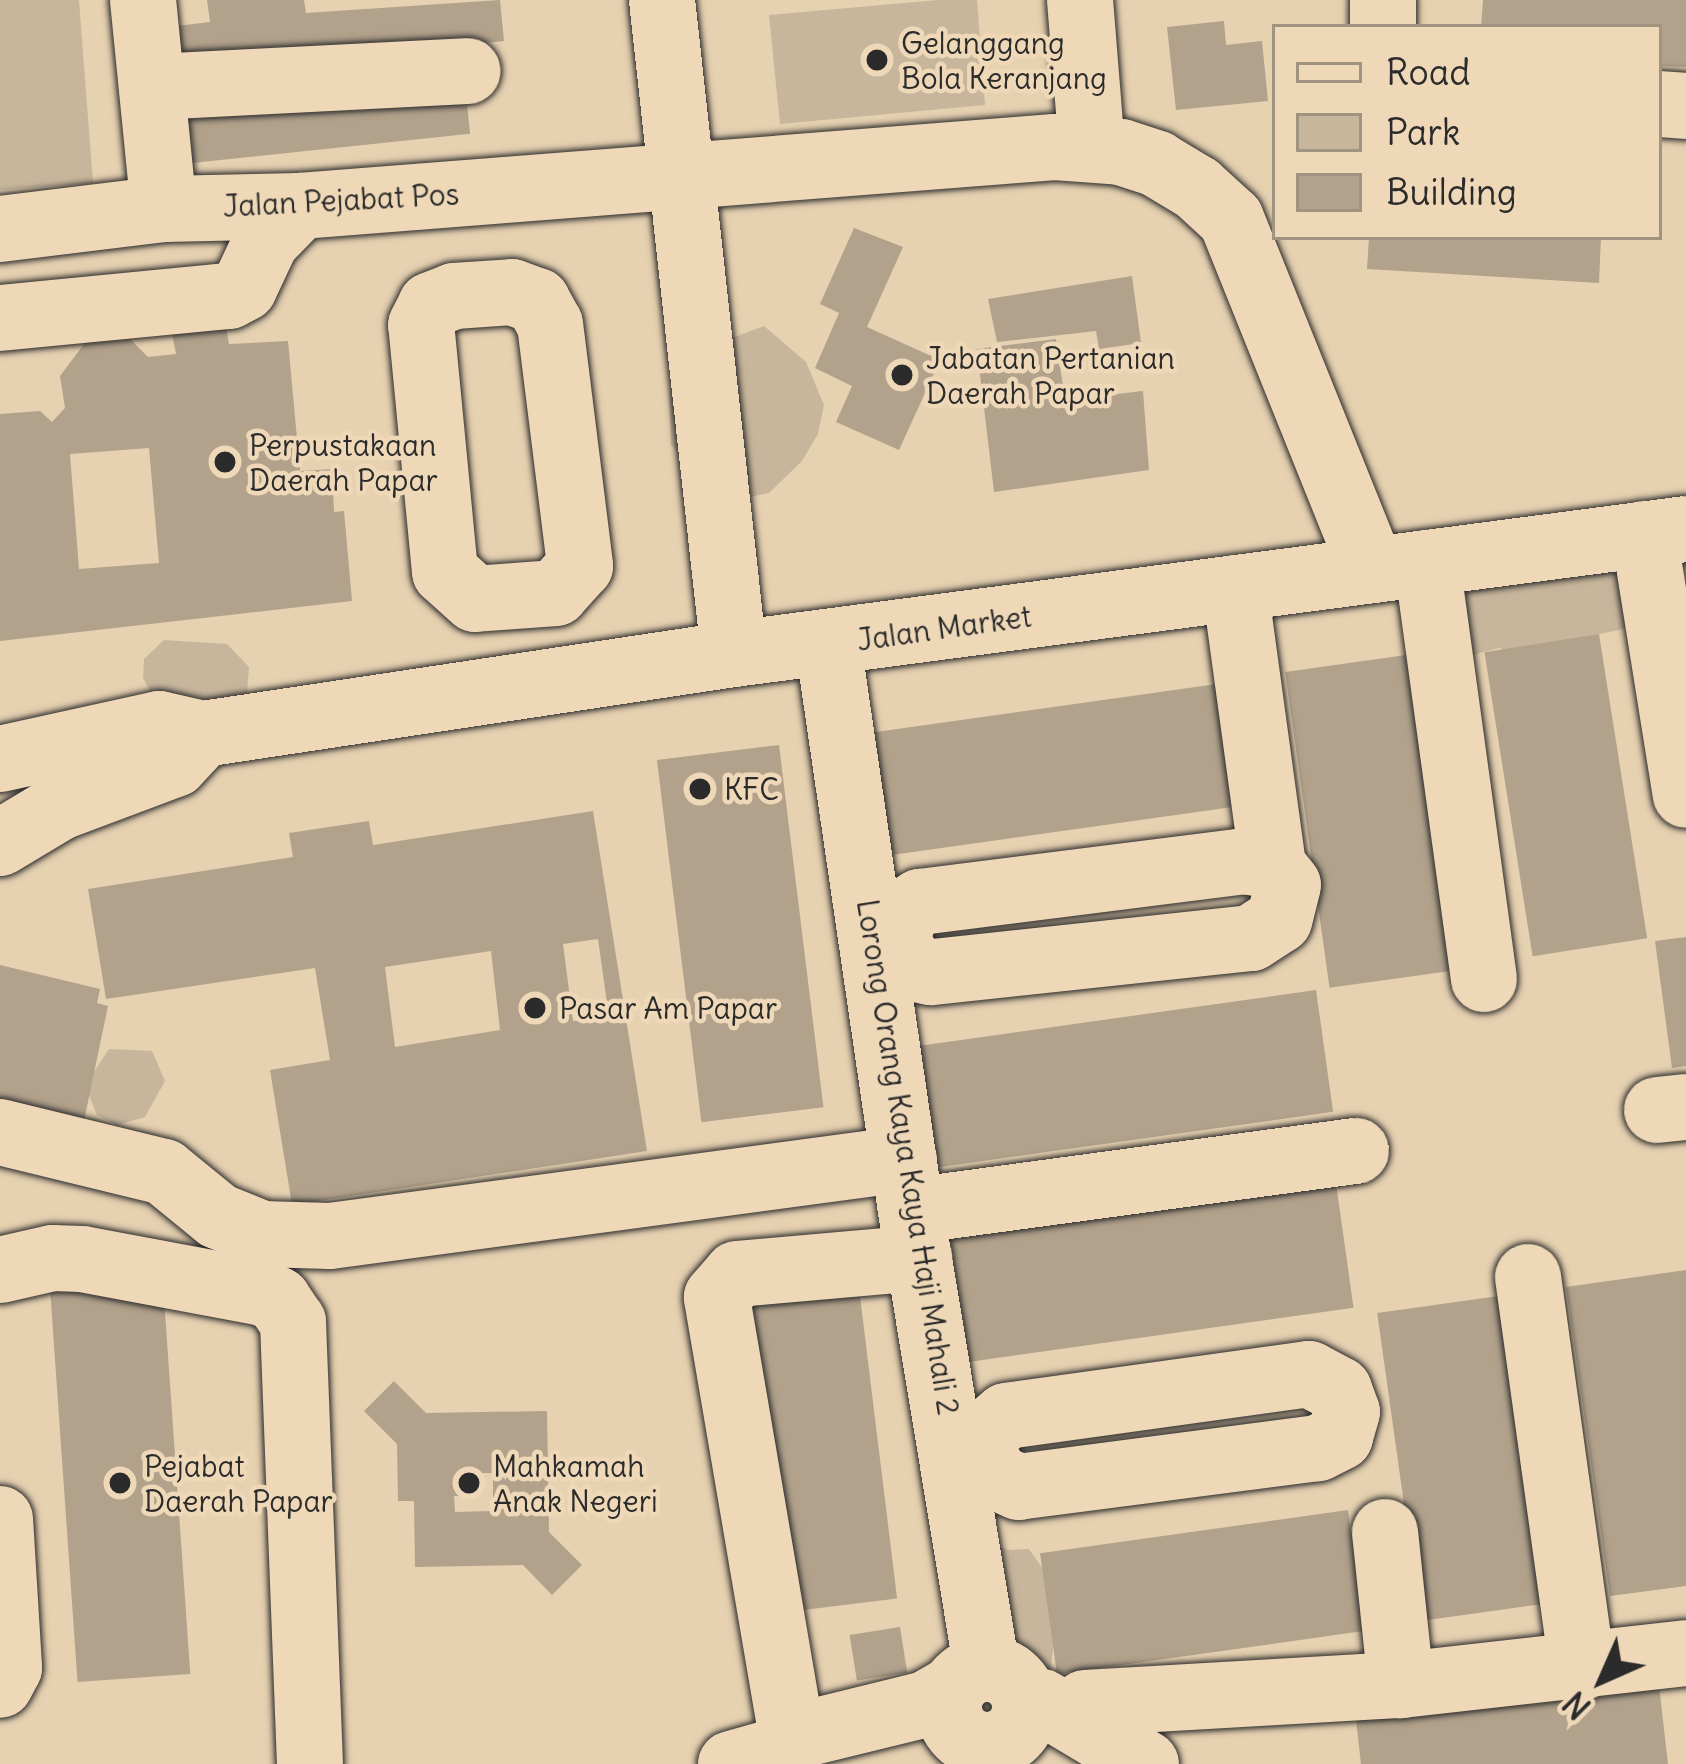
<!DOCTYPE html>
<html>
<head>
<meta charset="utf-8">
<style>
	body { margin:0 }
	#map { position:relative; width:1686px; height:1764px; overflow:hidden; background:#e6d1b1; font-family:Delius,sans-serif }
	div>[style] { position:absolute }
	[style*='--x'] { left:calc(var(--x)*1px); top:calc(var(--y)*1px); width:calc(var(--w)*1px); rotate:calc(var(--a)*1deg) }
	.green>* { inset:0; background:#c8b69c }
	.building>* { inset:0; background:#b2a28c; transform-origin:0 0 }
	.roads { filter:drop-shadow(0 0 3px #2b2b2b) drop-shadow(0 0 3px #2b2b2b) }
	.minor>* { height:66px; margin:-33px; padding:0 33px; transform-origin:33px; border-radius:33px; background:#eed8b7 }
	.minor>.ring { margin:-33px; padding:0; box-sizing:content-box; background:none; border:66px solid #eed8b7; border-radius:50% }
	.major>* { height:66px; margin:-33px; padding:0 33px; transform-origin:33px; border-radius:33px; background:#eed8b7 }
	.dots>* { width:33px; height:33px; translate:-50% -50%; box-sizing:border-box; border:6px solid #eed8b7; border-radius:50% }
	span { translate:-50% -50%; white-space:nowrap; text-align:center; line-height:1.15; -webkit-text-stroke:9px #eed8b7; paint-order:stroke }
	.poi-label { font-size:30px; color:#2b2b2b }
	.left { translate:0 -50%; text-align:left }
	.street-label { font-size:30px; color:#2b2b2b }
	.legend { position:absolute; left:1272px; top:24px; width:390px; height:216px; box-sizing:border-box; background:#eed8b7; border:3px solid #a0937f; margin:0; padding:15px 21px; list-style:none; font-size:36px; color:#2b2b2b }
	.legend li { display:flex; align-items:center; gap:24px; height:60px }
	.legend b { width:60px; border:3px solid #a0937f }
	.north { position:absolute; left:1542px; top:1620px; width:120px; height:120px; -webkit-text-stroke:9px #eed8b7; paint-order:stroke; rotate:225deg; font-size:33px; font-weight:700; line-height:48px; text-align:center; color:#2b2b2b }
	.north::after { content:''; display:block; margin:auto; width:42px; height:54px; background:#2b2b2b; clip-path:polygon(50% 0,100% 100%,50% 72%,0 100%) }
</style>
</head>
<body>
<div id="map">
	<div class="green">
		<div style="clip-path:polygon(0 0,79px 0,93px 183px,0 190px)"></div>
		<div style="clip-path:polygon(938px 0,977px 0,985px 105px,780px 124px,769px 15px)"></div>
		<div style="clip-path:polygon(764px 326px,806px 362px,824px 405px,818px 434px,802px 461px,769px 493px,742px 499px,712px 491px,671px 445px,669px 394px,692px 353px)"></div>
		<div style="clip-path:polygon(1639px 560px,1633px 627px,1513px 652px,1499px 648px,1472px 655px,1435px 588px)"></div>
		<div style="clip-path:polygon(164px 640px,227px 644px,249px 667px,247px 694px,235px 708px,153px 696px,143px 678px,144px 659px)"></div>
		<div style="clip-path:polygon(109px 1049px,152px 1051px,165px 1081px,145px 1117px,117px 1125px,97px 1115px,85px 1086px)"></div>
		<div style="clip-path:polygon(989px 1542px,1008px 1550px,1029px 1549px,1043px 1569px,1057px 1618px,1049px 1681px,1017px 1711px,1000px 1701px,987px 1669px)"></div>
	</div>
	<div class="building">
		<div style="clip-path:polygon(207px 0,304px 0,306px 13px,500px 0,504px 41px,180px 74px,177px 26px,210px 22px)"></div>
		<div style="clip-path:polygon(1483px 0,1686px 0,1686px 67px,1659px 66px,1659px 27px,1481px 27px)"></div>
		<div style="clip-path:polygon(1224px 21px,1226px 45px,1262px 41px,1268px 101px,1176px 110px,1167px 27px)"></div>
		<div style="left:465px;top:85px;width:49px;height:282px;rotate:84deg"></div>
		<div style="clip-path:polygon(854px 228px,903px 247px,867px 327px,940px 360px,899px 450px,836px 422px,852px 386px,815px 368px,839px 313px,820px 304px)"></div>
		<div style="clip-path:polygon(1369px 237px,1601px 237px,1599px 283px,1367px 269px)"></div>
		<div style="clip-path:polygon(1132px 276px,1141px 343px,1099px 349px,1096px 331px,997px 342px,988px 299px)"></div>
		<div style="clip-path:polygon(evenodd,219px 286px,229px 344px,288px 341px,300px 471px,332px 469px,334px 512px,344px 511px,352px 601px,0 641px,0 414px,40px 411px,52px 422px,65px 408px,60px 376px,87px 340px,130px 339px,148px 357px,176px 354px,167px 309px,219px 286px,149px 448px,159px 563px,79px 569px,70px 454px,149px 448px)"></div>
		<div style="clip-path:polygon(1056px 339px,1065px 400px,1143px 391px,1149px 470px,994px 492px,977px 349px)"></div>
		<div style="left:1599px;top:634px;width:308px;height:116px;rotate:81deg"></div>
		<div style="left:1406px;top:655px;width:319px;height:122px;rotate:82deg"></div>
		<div style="left:1217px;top:684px;width:124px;height:366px;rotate:82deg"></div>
		<div style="left:779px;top:745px;width:365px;height:123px;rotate:83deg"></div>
		<div style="clip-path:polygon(evenodd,593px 811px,647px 1151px,292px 1205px,270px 1070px,330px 1060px,315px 968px,106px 999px,88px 889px,293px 857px,289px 833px,369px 821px,373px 845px,593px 811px,598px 939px,609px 1017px,573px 1021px,563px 944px,598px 939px,593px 811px,491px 951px,500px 1030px,395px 1047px,385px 967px,491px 951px)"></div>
		<div style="clip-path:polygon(1686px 937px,1686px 1066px,1672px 1068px,1655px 941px)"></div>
		<div style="clip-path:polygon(0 965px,100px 989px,97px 1003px,108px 1006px,84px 1121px,0 1103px)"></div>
		<div style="left:1316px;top:990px;width:123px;height:427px;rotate:82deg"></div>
		<div style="left:1336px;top:1183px;width:126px;height:414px;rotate:82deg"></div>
		<div style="clip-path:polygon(1686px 1270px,1686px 1586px,1610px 1596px,1566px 1287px)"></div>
		<div style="left:858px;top:1280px;width:321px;height:123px;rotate:83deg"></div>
		<div style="left:163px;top:1284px;width:391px;height:113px;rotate:86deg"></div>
		<div style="left:1499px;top:1296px;width:311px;height:123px;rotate:82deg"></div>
		<div style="clip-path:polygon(evenodd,394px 1381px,426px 1413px,547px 1411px,549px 1532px,582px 1565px,552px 1595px,523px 1565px,415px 1567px,414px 1501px,398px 1501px,397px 1444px,364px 1411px,394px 1381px,476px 1473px,493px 1473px,493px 1511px,455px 1512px,454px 1496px,476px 1496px,476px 1473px)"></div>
		<div style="left:1348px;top:1510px;width:122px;height:311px;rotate:82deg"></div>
		<div style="left:900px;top:1627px;width:46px;height:51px;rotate:81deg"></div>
		<div style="clip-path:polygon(1657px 1668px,1668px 1764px,1361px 1764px,1354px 1701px)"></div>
	</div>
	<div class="roads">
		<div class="minor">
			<div style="--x:143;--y:0;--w:210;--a:84.3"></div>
			<div style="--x:662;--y:0;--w:658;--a:83.72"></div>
			<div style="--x:1080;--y:0;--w:148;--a:85.4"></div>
			<div style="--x:1383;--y:0;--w:27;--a:90"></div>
			<div style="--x:152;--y:87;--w:316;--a:-2.9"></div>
			<div style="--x:1659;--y:104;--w:27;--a:4"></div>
			<div style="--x:0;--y:229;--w:165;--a:-7"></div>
			<div style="--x:164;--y:209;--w:136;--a:-1.3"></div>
			<div style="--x:300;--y:206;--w:757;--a:-4.47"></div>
			<div style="--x:1055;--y:147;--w:66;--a:4.3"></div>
			<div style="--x:1121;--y:152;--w:38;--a:18"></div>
			<div style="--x:1157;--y:164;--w:47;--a:31"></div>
			<div style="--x:1197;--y:188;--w:46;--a:42.4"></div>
			<div style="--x:1231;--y:219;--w:377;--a:68.1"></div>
			<div style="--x:512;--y:292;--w:27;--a:20"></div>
			<div style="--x:537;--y:301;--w:26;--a:61"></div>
			<div style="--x:550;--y:324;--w:244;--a:82.9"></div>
			<div style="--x:580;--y:566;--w:36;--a:132"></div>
			<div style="--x:556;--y:593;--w:81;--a:175.8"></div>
			<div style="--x:475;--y:599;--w:40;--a:-138"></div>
			<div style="--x:445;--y:572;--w:248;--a:-95.5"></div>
			<div style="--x:421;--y:325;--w:22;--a:-63"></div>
			<div style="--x:431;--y:305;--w:25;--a:-21"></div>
			<div style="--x:454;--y:296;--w:58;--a:-3.9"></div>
			<div style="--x:0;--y:318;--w:230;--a:-5.5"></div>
			<div style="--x:229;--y:296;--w:17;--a:-28"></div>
			<div style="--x:244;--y:288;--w:52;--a:-64.9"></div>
			<div style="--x:266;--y:241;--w:49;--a:-45.8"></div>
			<div style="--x:1644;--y:534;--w:264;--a:80.9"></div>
			<div style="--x:1427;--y:563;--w:420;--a:82.2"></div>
			<div style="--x:1235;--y:588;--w:281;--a:82.2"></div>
			<div style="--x:828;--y:644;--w:573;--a:81.67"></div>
			<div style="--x:911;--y:1211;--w:464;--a:80.6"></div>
			<div style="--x:1243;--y:861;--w:30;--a:9"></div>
			<div style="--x:1273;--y:866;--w:24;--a:52"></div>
			<div style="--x:1288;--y:885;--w:36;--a:104"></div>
			<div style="--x:1279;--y:920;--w:33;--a:147"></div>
			<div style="--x:1251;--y:938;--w:322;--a:173.9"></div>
			<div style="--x:931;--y:972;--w:15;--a:-169"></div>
			<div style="--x:916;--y:969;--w:33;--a:-128"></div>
			<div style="--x:896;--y:943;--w:34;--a:-73"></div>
			<div style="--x:906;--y:911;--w:17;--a:-33"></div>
			<div style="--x:920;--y:902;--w:326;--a:-7.2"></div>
			<div style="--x:1657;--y:1110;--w:29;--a:-6"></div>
			<div style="--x:0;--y:1132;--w:169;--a:13.7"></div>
			<div style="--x:164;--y:1172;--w:70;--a:39.2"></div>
			<div style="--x:218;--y:1216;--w:48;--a:22.2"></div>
			<div style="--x:262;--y:1234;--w:68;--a:1.7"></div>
			<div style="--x:330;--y:1236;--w:579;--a:-7.64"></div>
			<div style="--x:911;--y:1211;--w:449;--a:-7.7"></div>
			<div style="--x:0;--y:1270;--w:54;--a:-12.8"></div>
			<div style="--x:53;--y:1258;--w:29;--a:2"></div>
			<div style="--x:82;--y:1259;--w:185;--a:10.6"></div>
			<div style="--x:264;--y:1293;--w:16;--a:27"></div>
			<div style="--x:278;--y:1300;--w:27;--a:56"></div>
			<div style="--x:293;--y:1322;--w:442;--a:87.8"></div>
			<div style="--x:1528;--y:1277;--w:394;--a:82.1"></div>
			<div style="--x:1309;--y:1374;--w:34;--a:28"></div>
			<div style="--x:1339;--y:1390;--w:23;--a:70"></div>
			<div style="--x:1347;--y:1412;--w:26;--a:106"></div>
			<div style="--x:1340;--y:1437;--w:25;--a:153"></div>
			<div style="--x:1318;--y:1448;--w:302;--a:172.6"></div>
			<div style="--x:1019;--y:1487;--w:24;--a:-156"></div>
			<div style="--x:997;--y:1477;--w:27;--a:-121"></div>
			<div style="--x:983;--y:1454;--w:21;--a:-82"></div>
			<div style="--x:986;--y:1433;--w:26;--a:-40"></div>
			<div style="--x:1006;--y:1416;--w:306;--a:-7.9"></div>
			<div style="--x:0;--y:1519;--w:149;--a:86.5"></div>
			<div style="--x:9;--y:1668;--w:19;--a:118"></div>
			<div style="--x:1385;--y:1532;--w:154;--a:84"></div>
			<div class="ring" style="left:949px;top:1669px;width:10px;height:10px"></div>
			<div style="--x:1042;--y:1702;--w:121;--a:30.8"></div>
			<div style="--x:1085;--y:1703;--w:317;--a:-3.3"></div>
			<div style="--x:1401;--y:1685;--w:287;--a:-6.4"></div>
			<div style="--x:792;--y:1737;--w:446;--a:-99.7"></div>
			<div style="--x:717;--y:1297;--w:30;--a:-49"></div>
			<div style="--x:737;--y:1274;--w:183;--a:-5"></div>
			<div style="--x:731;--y:1764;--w:45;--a:-15.6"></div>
			<div style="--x:774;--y:1752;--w:23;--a:-40"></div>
			<div style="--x:792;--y:1737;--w:138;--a:-13.8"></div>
			<div style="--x:926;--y:1704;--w:32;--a:-30"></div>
		</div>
		<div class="major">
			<div style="--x:0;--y:759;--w:163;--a:-12.4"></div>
			<div style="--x:159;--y:724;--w:45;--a:12.8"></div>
			<div style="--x:203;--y:734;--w:537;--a:-8.57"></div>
			<div style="--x:734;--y:654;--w:960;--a:-7.48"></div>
			<div style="--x:0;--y:843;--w:70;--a:-31"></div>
			<div style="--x:60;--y:807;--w:123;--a:-20.5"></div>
			<div style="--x:175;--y:764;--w:41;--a:-47"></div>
		</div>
	</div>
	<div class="dots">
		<div style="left:877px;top:60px;background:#2b2b2b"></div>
		<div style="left:902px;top:375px;background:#2b2b2b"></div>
		<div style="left:225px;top:462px;background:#2b2b2b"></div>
		<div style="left:700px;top:789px;background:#2b2b2b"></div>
		<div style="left:535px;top:1008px;background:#2b2b2b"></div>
		<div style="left:120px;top:1483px;background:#2b2b2b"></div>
		<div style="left:469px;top:1483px;background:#2b2b2b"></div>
	</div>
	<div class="poi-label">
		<span class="left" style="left:901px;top:60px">Gelanggang<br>Bola Keranjang</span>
		<span class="left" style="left:926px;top:375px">Jabatan Pertanian<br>Daerah Papar</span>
		<span class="left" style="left:249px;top:462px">Perpustakaan<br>Daerah Papar</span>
		<span class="left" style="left:724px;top:789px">KFC</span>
		<span class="left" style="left:559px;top:1008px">Pasar Am Papar</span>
		<span class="left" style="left:144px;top:1483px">Pejabat<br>Daerah Papar</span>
		<span class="left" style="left:493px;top:1483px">Mahkamah<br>Anak Negeri</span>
	</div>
	<div class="street-label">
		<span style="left:341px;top:200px;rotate:-3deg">Jalan Pejabat Pos</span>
		<span style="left:944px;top:628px;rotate:-8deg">Jalan Market</span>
		<span style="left:908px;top:1157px;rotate:81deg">Lorong Orang Kaya Kaya Haji Mahali 2</span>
	</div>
	<ul class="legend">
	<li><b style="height:15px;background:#eed8b7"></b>Road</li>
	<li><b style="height:33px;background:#c8b69c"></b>Park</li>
	<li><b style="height:33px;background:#b2a28c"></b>Building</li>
	</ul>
	<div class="north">N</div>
</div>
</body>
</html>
